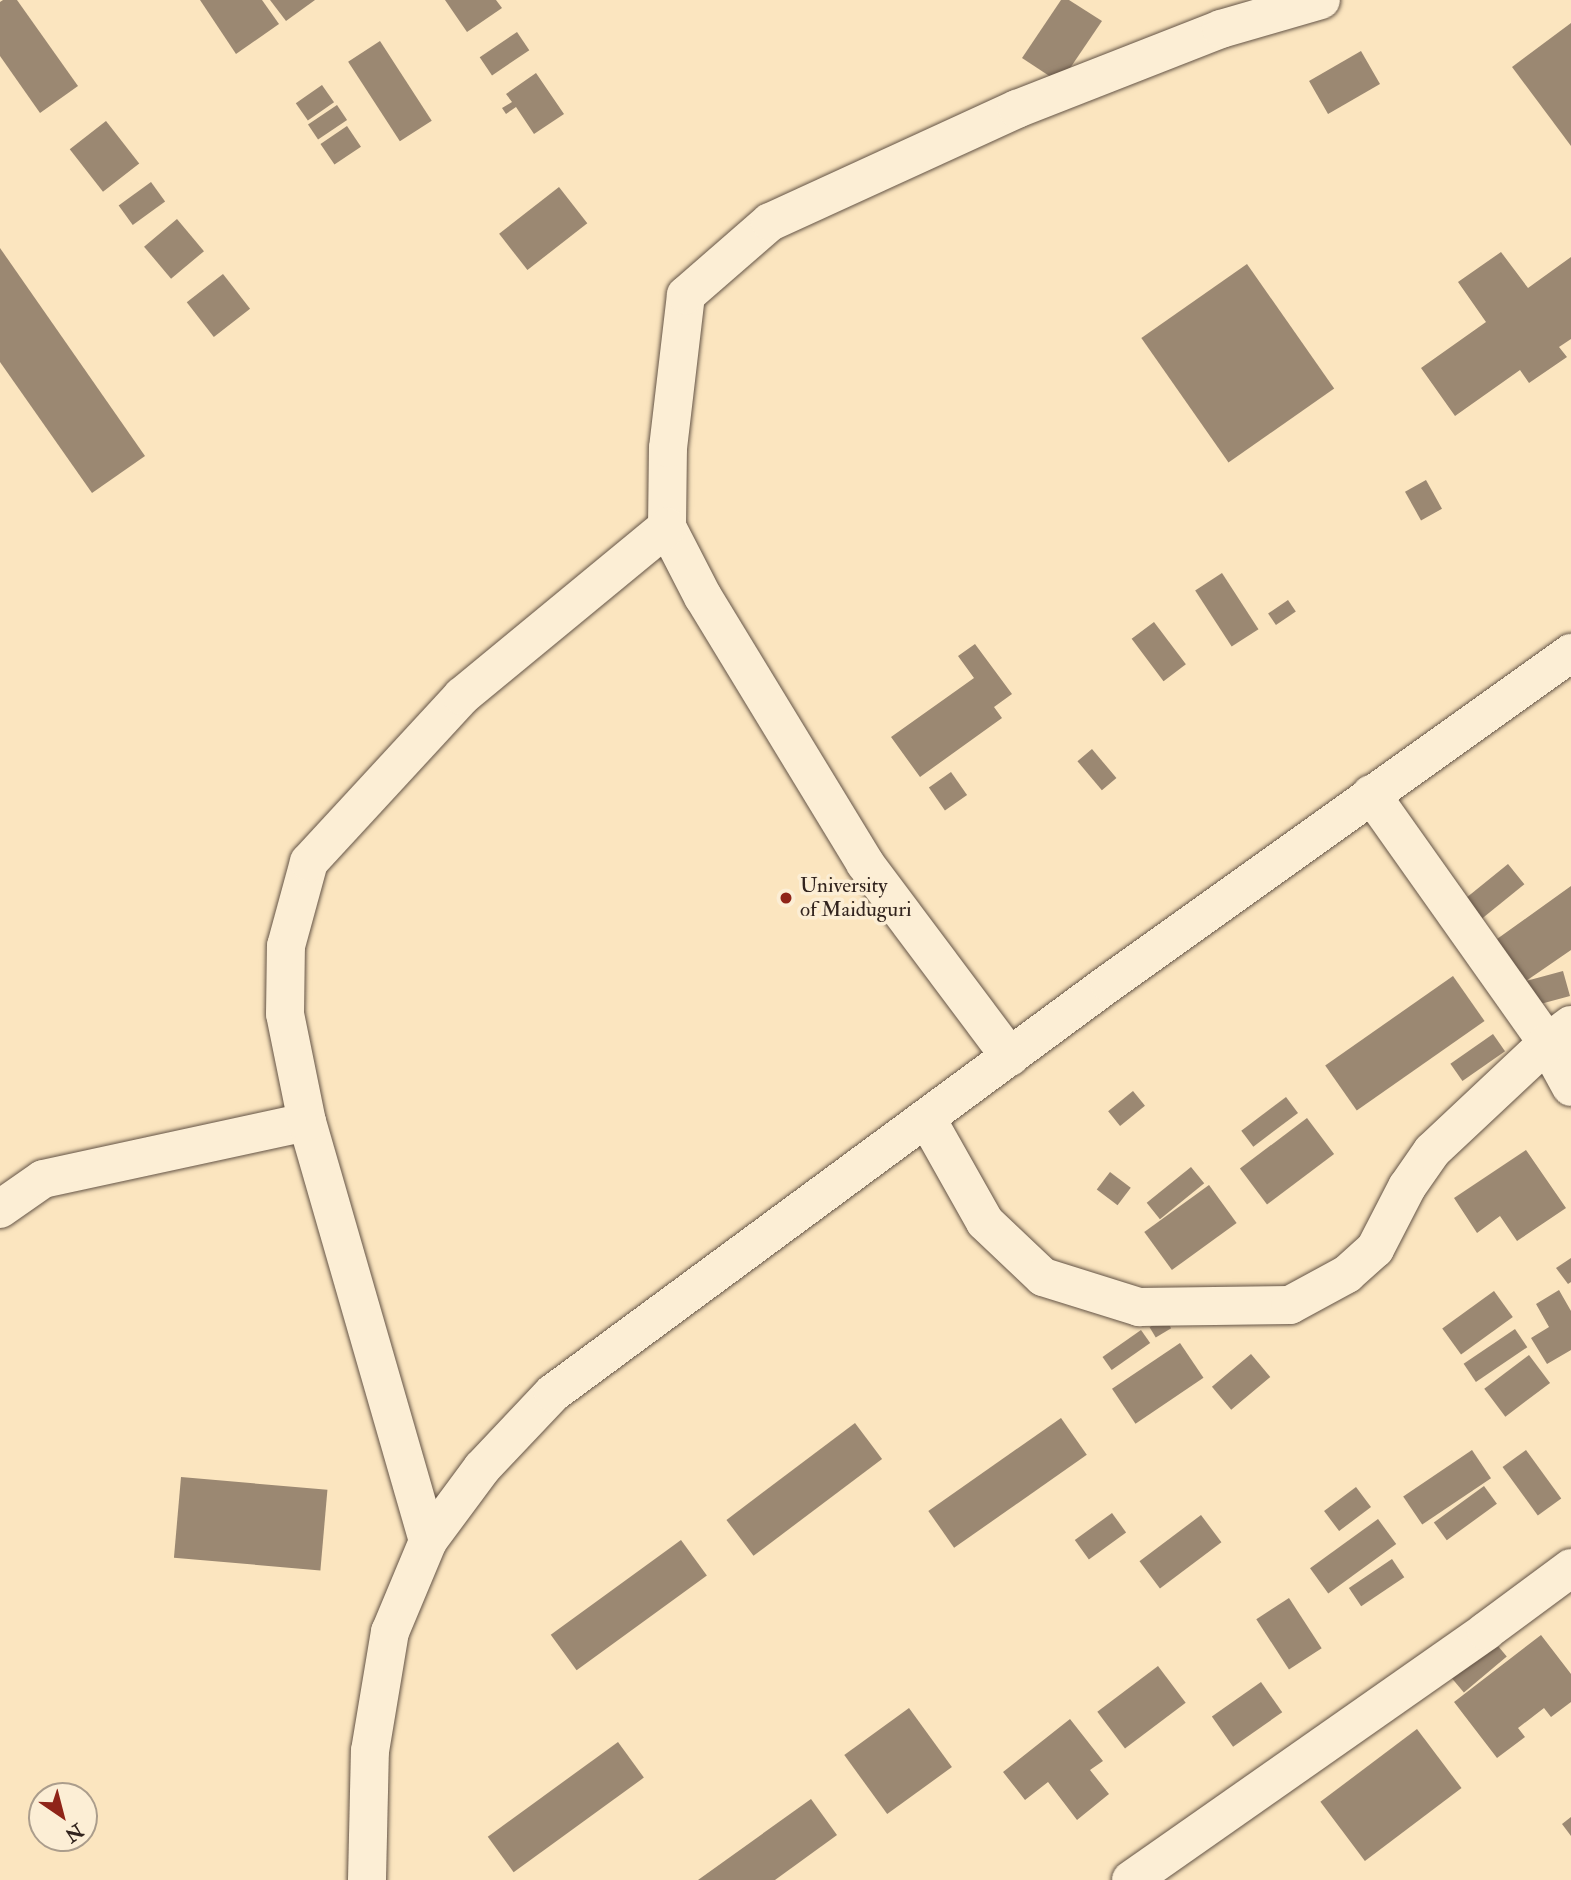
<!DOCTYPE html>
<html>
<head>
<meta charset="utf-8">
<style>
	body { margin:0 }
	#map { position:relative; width:1571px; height:1880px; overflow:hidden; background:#fbe5bf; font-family:"IM FELL Double Pica",serif }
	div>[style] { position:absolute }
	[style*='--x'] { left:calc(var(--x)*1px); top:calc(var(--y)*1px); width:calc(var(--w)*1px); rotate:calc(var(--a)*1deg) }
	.building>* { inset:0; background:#9b8872; transform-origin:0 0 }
	.roads { filter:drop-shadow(0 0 2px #645446) drop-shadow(0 0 2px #645446) }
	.minor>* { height:38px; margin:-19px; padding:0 19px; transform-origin:19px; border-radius:19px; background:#fceed5 }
	.dots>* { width:19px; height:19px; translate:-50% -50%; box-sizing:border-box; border:4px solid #fceed5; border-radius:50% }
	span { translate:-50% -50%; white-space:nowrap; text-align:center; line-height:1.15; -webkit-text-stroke:7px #fceed5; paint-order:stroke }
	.poi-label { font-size:21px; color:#32241e }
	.left { translate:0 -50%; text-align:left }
	.north { position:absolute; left:28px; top:1782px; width:70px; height:70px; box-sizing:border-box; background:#fceed5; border:2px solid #ab9d8c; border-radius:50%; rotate:145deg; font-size:19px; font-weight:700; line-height:28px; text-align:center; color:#32241e }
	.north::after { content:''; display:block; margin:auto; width:24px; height:32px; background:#8f2418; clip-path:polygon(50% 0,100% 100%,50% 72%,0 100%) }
</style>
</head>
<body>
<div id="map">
	<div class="building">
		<div style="clip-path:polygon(3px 0,17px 0,78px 86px,40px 113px,0 56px,0 2px)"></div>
		<div style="clip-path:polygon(200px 0,262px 0,279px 24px,236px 54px)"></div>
		<div style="clip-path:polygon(270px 0,315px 0,286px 21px)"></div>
		<div style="clip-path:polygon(445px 0,496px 0,502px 8px,467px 32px)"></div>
		<div style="clip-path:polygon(1061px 0,1069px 0,1102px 21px,1060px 83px,1022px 58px)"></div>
		<div style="clip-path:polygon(1571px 23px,1571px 146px,1512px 67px)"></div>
		<div style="left:517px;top:32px;width:22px;height:45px;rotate:56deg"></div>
		<div style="left:380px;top:41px;width:95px;height:38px;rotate:57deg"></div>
		<div style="left:1361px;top:51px;width:38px;height:60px;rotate:60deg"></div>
		<div style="clip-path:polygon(536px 73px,564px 114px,534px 134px,516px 107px,506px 114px,502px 108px,512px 102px,506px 94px)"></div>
		<div style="left:322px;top:85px;width:21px;height:32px;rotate:55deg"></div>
		<div style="left:337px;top:105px;width:18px;height:35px;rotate:56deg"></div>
		<div style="left:106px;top:121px;width:54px;height:46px;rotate:52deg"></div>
		<div style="left:347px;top:126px;width:25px;height:32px;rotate:56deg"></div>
		<div style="left:151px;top:182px;width:24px;height:40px;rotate:54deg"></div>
		<div style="left:559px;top:187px;width:46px;height:76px;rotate:52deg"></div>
		<div style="left:177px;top:219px;width:42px;height:43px;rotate:50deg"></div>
		<div style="clip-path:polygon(0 248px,145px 456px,92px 493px,0 362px)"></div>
		<div style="clip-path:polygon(1501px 252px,1528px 288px,1571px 257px,1571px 339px,1559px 347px,1567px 357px,1529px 383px,1520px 370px,1455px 416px,1421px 368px,1486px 322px,1458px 282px)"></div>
		<div style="left:1247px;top:264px;width:152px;height:129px;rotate:55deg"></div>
		<div style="left:223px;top:274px;width:44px;height:46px;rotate:52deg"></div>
		<div style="left:1426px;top:480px;width:33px;height:24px;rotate:61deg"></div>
		<div style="left:1222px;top:573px;width:67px;height:32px;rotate:57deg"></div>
		<div style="left:1288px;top:600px;width:14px;height:24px;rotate:56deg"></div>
		<div style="left:1154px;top:622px;width:53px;height:28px;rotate:53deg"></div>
		<div style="clip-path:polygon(975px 644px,1012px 694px,994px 707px,1002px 718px,920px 777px,891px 737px,974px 678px,958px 656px)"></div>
		<div style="left:1092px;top:749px;width:38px;height:19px;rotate:50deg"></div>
		<div style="left:951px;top:772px;width:28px;height:27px;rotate:55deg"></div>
		<div style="left:1508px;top:864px;width:26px;height:56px;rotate:51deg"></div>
		<div style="clip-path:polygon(1571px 886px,1571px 950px,1526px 981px,1563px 971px,1570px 996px,1533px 1006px,1497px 939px)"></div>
		<div style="left:1453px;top:976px;width:55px;height:156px;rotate:55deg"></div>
		<div style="left:1493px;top:1034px;width:21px;height:52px;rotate:55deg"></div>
		<div style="left:1133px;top:1091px;width:19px;height:32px;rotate:51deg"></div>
		<div style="left:1286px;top:1097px;width:20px;height:56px;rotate:53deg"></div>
		<div style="left:1307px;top:1118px;width:45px;height:84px;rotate:53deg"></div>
		<div style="clip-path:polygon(1526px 1150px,1566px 1208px,1517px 1241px,1500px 1216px,1477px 1233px,1454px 1198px)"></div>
		<div style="left:1191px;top:1167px;width:21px;height:57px;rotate:51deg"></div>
		<div style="left:1110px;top:1172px;width:26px;height:22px;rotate:37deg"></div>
		<div style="left:1209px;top:1185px;width:47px;height:80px;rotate:54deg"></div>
		<div style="clip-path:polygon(1571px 1258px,1571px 1282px,1568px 1284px,1556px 1268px)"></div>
		<div style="clip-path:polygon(1559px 1290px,1571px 1311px,1571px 1350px,1547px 1364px,1531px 1338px,1549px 1327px,1536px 1304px)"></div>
		<div style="left:1494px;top:1291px;width:32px;height:64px;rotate:54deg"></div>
		<div style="left:1165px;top:1318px;width:12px;height:18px;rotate:59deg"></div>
		<div style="left:1515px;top:1329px;width:22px;height:62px;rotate:56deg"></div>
		<div style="left:1141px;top:1330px;width:16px;height:47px;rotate:55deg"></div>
		<div style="left:1180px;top:1343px;width:42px;height:82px;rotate:56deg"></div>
		<div style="left:1251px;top:1354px;width:30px;height:51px;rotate:50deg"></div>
		<div style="left:1529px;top:1355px;width:35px;height:56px;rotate:53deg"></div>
		<div style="left:1061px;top:1418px;width:45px;height:162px;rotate:55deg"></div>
		<div style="left:855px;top:1423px;width:45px;height:161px;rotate:53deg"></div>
		<div style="left:1472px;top:1450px;width:34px;height:83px;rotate:56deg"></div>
		<div style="left:1526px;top:1450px;width:60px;height:29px;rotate:54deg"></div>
		<div style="left:181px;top:1477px;width:147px;height:81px;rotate:5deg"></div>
		<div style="left:1484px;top:1486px;width:22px;height:62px;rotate:54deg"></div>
		<div style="left:1356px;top:1487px;width:25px;height:40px;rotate:53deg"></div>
		<div style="left:1112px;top:1513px;width:24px;height:46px;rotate:54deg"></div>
		<div style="left:1201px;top:1515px;width:34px;height:77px;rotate:53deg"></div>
		<div style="left:1378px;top:1519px;width:31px;height:84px;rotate:54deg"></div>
		<div style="left:681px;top:1540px;width:44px;height:161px;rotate:54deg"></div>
		<div style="left:1392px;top:1559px;width:22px;height:52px;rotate:56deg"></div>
		<div style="left:1289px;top:1598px;width:60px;height:39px;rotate:57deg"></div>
		<div style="clip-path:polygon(1541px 1635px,1571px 1674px,1571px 1702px,1551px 1717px,1544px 1708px,1518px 1728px,1525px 1737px,1497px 1758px,1454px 1702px)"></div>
		<div style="left:1492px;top:1639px;width:23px;height:56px;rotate:50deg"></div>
		<div style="left:1158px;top:1666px;width:46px;height:76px;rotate:53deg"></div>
		<div style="left:1261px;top:1682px;width:37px;height:60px;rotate:55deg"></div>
		<div style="left:909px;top:1708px;width:73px;height:80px;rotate:54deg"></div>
		<div style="clip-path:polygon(1070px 1719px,1103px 1761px,1090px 1770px,1109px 1794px,1077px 1820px,1048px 1782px,1025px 1800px,1003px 1772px)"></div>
		<div style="left:1417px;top:1729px;width:74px;height:121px;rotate:53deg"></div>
		<div style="left:618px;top:1742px;width:44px;height:161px;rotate:54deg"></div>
		<div style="clip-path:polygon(811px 1799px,837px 1835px,775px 1880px,698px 1880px)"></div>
		<div style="clip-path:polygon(1571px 1817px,1571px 1836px,1562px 1824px)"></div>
	</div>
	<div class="roads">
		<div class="minor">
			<div style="--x:1371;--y:794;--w:305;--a:54.7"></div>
			<div style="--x:1547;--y:1043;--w:50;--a:61.4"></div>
			<div style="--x:1010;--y:1057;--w:242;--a:-126.8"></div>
			<div style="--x:865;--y:863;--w:311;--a:-121.3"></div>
			<div style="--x:703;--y:597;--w:79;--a:-117.2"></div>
			<div style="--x:667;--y:527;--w:79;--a:-89.3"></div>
			<div style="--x:668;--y:448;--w:154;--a:-83.3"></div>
			<div style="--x:686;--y:295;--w:111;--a:-41"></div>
			<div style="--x:770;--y:222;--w:272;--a:-24.6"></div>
			<div style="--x:1017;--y:109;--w:219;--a:-21.4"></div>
			<div style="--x:1221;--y:29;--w:104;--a:-16.2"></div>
			<div style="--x:927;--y:1119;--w:118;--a:60.6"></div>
			<div style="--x:985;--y:1222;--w:80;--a:43.5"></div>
			<div style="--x:1043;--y:1277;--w:101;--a:17.4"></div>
			<div style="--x:1139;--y:1307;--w:151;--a:-0.8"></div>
			<div style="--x:1290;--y:1305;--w:65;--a:-28.5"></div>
			<div style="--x:1347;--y:1274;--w:38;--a:-42"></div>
			<div style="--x:1375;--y:1249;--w:70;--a:-62.7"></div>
			<div style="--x:1407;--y:1187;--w:44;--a:-55.2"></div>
			<div style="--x:1432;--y:1151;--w:158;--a:-43.2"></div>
			<div style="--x:1547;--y:1043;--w:30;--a:-37"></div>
			<div style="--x:0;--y:1209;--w:52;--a:-34.9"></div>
			<div style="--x:43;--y:1179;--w:270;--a:-12.2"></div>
			<div style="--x:428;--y:1541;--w:436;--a:-106.1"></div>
			<div style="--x:307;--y:1122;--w:110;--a:-101.5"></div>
			<div style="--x:285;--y:1014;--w:68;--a:-89.2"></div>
			<div style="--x:286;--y:946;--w:87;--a:-74.7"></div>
			<div style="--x:309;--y:862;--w:226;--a:-47.3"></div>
			<div style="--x:462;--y:696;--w:266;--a:-39.5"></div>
			<div style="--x:367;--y:1880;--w:129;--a:-88.7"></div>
			<div style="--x:370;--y:1751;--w:121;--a:-80.5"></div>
			<div style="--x:390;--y:1632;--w:99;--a:-67.3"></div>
			<div style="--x:428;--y:1541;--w:91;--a:-53.5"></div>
			<div style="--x:482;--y:1468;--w:103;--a:-46.6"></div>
			<div style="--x:553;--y:1393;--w:691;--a:-36.41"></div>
			<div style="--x:1109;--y:983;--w:568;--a:-35.54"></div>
			<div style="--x:1131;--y:1880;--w:434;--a:-35"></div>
			<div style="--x:1486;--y:1631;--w:106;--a:-36.5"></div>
		</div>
	</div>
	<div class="dots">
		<div style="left:786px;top:898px;background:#8f2418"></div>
	</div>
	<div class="poi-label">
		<span class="left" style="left:800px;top:898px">University<br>of Maiduguri</span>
	</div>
	<div class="north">N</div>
</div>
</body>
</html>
